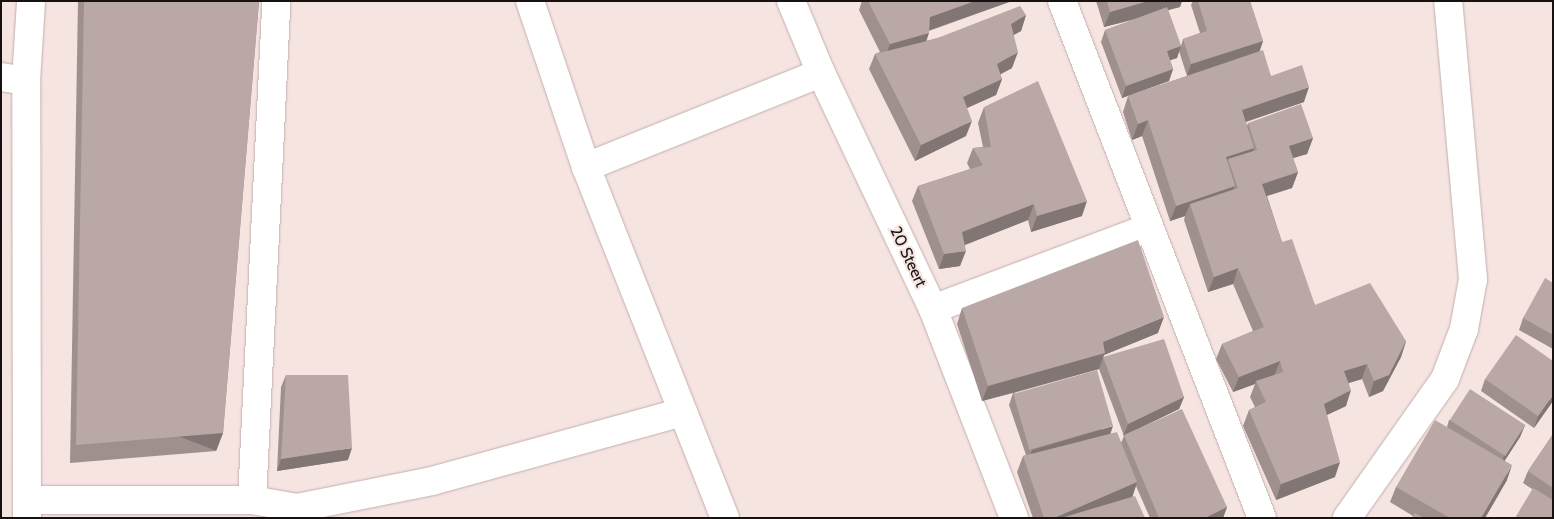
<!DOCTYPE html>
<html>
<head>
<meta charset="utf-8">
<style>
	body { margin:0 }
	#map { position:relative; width:1554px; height:519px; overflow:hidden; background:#f6e4e1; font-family:Cabin,sans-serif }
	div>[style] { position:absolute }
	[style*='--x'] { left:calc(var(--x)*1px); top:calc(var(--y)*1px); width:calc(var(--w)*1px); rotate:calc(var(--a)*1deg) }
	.roads { filter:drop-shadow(0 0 1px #c1afad) drop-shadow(0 0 1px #c1afad) }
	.minor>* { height:28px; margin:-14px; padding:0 14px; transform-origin:14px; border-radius:14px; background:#fff }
	.wall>* { inset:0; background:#9f908e }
	.shaded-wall>* { inset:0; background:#827674; transform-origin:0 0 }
	.building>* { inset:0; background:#b9a8a5; transform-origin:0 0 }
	span { translate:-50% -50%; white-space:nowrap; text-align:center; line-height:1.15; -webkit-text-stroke:4px #f6e4e1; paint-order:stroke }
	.street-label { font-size:16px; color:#171111 }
	.frame { position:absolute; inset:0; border:2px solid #171111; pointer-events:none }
</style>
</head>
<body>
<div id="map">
	<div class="roads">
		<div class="minor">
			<div style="--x:530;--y:1;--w:175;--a:71.4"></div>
			<div style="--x:586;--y:167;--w:264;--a:68.4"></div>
			<div style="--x:791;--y:1;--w:78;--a:67.4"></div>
			<div style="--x:821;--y:73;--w:261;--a:64.6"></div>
			<div style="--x:933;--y:309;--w:224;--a:68.8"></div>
			<div style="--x:1062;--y:1;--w:554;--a:68.85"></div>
			<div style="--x:1;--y:77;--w:25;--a:9"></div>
			<div style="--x:586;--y:167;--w:253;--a:-21.8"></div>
			<div style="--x:933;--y:309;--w:230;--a:-20.6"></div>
			<div style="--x:28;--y:500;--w:224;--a:0"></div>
			<div style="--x:252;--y:500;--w:46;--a:10.1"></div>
			<div style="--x:297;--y:508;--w:138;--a:-11.3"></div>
			<div style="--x:432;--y:481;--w:260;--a:-15.4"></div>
			<div style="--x:683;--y:412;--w:114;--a:68.4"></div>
			<div style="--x:252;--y:500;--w:500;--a:-87.2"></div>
			<div style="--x:27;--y:517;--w:436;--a:-90.1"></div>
			<div style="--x:26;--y:81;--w:80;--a:-86.4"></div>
			<div style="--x:1347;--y:518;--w:170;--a:-54.8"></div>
			<div style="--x:1445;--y:379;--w:53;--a:-69.2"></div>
			<div style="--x:1464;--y:329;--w:51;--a:-79.8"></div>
			<div style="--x:1473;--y:279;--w:279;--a:-95.1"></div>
		</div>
	</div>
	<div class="wall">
		<div style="clip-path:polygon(78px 1px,259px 1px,223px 433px,216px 451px,70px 463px)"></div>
		<div style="clip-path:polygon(862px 1px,1012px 1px,929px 31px,926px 41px,1026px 15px,1021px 31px,1014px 35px,1012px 68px,1000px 74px,1002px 79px,996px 95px,967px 108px,966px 136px,915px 161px,869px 69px,875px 54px,880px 52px,859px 10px)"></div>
		<div style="clip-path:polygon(1096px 1px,1182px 1px,1180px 7px,1168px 10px,1181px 46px,1183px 39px,1200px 33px,1191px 5px,1193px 1px,1250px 1px,1263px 41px,1259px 52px,1271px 76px,1304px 102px,1246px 122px,1247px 126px,1248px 123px,1313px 138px,1307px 154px,1293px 158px,1298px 172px,1292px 188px,1267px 196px,1282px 242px,1315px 305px,1406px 341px,1401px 357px,1383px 391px,1369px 397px,1362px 379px,1349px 383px,1346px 406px,1327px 415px,1335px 477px,1276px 500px,1243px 426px,1249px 410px,1255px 407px,1250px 397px,1255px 384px,1233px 392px,1216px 359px,1222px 344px,1253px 331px,1233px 284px,1208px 292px,1184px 220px,1185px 216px,1170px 221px,1142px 136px,1132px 140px,1123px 112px,1128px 96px,1187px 76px,1179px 51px,1177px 58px,1170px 60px,1173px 69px,1169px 81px,1122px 98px,1101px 42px,1105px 30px,1136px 19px,1104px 27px)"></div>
		<div style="clip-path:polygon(984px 107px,1082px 216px,1031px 232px,1028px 220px,965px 245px,960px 266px,939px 269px,912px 201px,918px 186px,970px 169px,967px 163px,973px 148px,983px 147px,978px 123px)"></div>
		<div style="clip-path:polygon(1553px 283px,1553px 349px,1519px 330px,1523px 318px)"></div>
		<div style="clip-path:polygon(evenodd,962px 308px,1158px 333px,1104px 355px,1103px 357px,1184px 397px,1179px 409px,1140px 428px,1227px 507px,1223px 518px,1150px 518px,1136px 486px,1132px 497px,1145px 518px,1033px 518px,1017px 472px,1023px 456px,1026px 455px,1009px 405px,1013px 393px,982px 401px,957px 324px,962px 308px,1099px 369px,1124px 436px,1121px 443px,1110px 433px,1014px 393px,1099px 369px)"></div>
		<div style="clip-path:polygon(286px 375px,348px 460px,277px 471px,281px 387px)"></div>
		<div style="clip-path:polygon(1485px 379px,1553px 401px,1534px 428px,1481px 391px)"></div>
		<div style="clip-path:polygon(1449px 420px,1525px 425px,1520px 437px,1505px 460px,1507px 480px,1485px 518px,1412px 518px,1413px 516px,1390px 502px,1396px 487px,1447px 427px)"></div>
		<div style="clip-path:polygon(1553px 434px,1553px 518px,1532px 489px,1523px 483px,1528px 471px)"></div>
	</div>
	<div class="shaded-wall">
		<div style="clip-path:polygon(975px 1px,1012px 1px,924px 32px,930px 17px)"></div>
		<div style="clip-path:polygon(1148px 1px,1182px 1px,1180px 7px,1104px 27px,1110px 12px)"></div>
		<div style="clip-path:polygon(1026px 15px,1021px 31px,1005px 39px,1011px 24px)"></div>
		<div style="clip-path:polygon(929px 33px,924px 48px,884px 60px,890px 44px)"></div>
		<div style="clip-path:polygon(1263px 41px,1259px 53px,1187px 76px,1191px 64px)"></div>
		<div style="clip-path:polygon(1181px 46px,1177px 58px,1162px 63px,1167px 51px)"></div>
		<div style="clip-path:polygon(1018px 52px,1012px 68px,992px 79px,997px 64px)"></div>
		<div style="clip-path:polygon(1173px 69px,1169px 81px,1122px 98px,1126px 86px)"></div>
		<div style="clip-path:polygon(1002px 79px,996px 95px,958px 112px,963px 97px)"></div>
		<div style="clip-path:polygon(1309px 87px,1304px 102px,1236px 125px,1242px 110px)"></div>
		<div style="clip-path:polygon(1148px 120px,1142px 136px,1132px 140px,1138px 124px)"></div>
		<div style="clip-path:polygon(972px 121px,966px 136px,915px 161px,921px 145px)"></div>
		<div style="clip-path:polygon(1313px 138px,1307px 154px,1283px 161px,1289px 146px)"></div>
		<div style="clip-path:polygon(1254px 148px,1249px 163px,1228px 159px,1224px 172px,1226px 157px)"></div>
		<div style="clip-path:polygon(1298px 172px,1292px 188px,1257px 199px,1262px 184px)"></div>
		<div style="clip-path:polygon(1235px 186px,1229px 201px,1190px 204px,1185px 216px,1170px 221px,1176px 206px)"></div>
		<div style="clip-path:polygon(1087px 201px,1082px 216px,1031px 232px,1037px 216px)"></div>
		<div style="clip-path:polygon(1034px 204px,1028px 220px,957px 248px,962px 232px)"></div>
		<div style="clip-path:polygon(966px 251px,960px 266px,939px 269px,944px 254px)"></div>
		<div style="clip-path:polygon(1238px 268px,1233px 284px,1208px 292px,1214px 277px)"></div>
		<div style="clip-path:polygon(1164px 317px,1158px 333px,1104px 355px,1099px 369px,982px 401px,988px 386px,1103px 342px)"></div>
		<div style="clip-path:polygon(1406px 341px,1401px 357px,1383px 391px,1369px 397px,1374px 381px)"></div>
		<div style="clip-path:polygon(1280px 361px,1274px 376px,1256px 381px,1255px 384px,1233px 392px,1239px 377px)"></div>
		<div style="clip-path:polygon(1367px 364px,1362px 379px,1338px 386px,1344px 371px)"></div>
		<div style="clip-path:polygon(1351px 390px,1346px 406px,1318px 419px,1324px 404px)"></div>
		<div style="clip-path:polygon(1553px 395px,1553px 401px,1534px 428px,1538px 416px)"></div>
		<div style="clip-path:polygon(1184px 397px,1179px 409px,1123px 436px,1128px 424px)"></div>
		<div style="clip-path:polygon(1525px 425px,1520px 437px,1500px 468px,1504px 456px)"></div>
		<div style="clip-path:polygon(1113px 426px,1109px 438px,1028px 462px,1032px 450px)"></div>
		<div style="left:223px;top:433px;width:19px;height:147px;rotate:111deg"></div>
		<div style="clip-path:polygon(352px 448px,348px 460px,277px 471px,281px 459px)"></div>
		<div style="clip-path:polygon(1340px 462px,1335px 477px,1276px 500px,1281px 484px)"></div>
		<div style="clip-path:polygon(1512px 465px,1507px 480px,1485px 518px,1481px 518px)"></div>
		<div style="clip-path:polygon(1137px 482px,1132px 498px,1085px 518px,1054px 518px)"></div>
		<div style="clip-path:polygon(1227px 507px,1223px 518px,1204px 518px)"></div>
	</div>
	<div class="building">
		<div style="clip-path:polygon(84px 1px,259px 1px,223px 433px,76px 445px)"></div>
		<div style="clip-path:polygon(868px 1px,975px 1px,930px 17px,929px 33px,890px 44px)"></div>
		<div style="clip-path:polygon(1107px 1px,1148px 1px,1110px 12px)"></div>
		<div style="clip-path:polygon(1198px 1px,1250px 1px,1263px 41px,1191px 64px,1183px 39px,1207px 31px)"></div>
		<div style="clip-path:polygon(1020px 6px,1026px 15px,1011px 24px,1018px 52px,997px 64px,1002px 79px,963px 97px,972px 121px,921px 145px,875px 54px,935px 39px)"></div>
		<div style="clip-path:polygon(1167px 7px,1181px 46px,1167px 51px,1173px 69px,1126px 86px,1105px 30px)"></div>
		<div style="clip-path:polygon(1263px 50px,1271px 76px,1302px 65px,1309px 87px,1242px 110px,1254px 148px,1226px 157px,1235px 186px,1176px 206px,1148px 120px,1138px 124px,1128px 96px)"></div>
		<div style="clip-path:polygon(1038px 81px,1087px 201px,1037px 216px,1034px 204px,962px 232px,966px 251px,944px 254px,918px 186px,983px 165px,973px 148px,991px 147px,984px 107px)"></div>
		<div style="clip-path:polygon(1301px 104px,1313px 138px,1289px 146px,1298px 172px,1262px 184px,1282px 242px,1292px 239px,1315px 305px,1370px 283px,1406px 341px,1389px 375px,1374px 381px,1367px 364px,1344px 371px,1351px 390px,1324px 404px,1340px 462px,1281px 484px,1249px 410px,1266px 402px,1256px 381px,1283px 372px,1280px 361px,1239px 377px,1222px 344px,1264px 327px,1238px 268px,1214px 277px,1190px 204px,1238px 188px,1228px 159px,1257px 150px,1248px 123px)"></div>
		<div style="clip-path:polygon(1138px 240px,1164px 317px,1103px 342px,1105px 353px,988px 386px,962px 308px)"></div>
		<div style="clip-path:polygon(1545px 278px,1553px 283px,1553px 335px,1523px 318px)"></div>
		<div style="clip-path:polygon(1516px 335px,1553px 361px,1553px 395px,1538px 416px,1485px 379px)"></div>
		<div style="clip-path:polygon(1164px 339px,1184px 397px,1128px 424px,1103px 357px)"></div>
		<div style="left:1097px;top:370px;width:58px;height:87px;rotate:74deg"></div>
		<div style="clip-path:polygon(286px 375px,348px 375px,352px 448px,281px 459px)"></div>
		<div style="left:1470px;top:389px;width:66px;height:37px;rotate:33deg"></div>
		<div style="clip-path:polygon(1182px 409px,1227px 507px,1205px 518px,1159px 518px,1124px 435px)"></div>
		<div style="clip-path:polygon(1435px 420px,1512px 465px,1481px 518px,1450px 518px,1396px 487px)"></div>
		<div style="clip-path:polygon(1117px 432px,1137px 482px,1054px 518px,1044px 518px,1023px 456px)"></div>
		<div style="clip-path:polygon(1553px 434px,1553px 488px,1528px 471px)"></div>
		<div style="clip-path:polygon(1533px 488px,1553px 500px,1553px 518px,1515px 518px)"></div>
		<div style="clip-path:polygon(1135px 496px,1145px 518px,1061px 518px)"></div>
		<div style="clip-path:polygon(1415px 513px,1424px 518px,1412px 518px)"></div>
	</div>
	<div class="street-label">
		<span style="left:908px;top:257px;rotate:65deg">20 Steert</span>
	</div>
	<div class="frame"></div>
</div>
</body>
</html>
